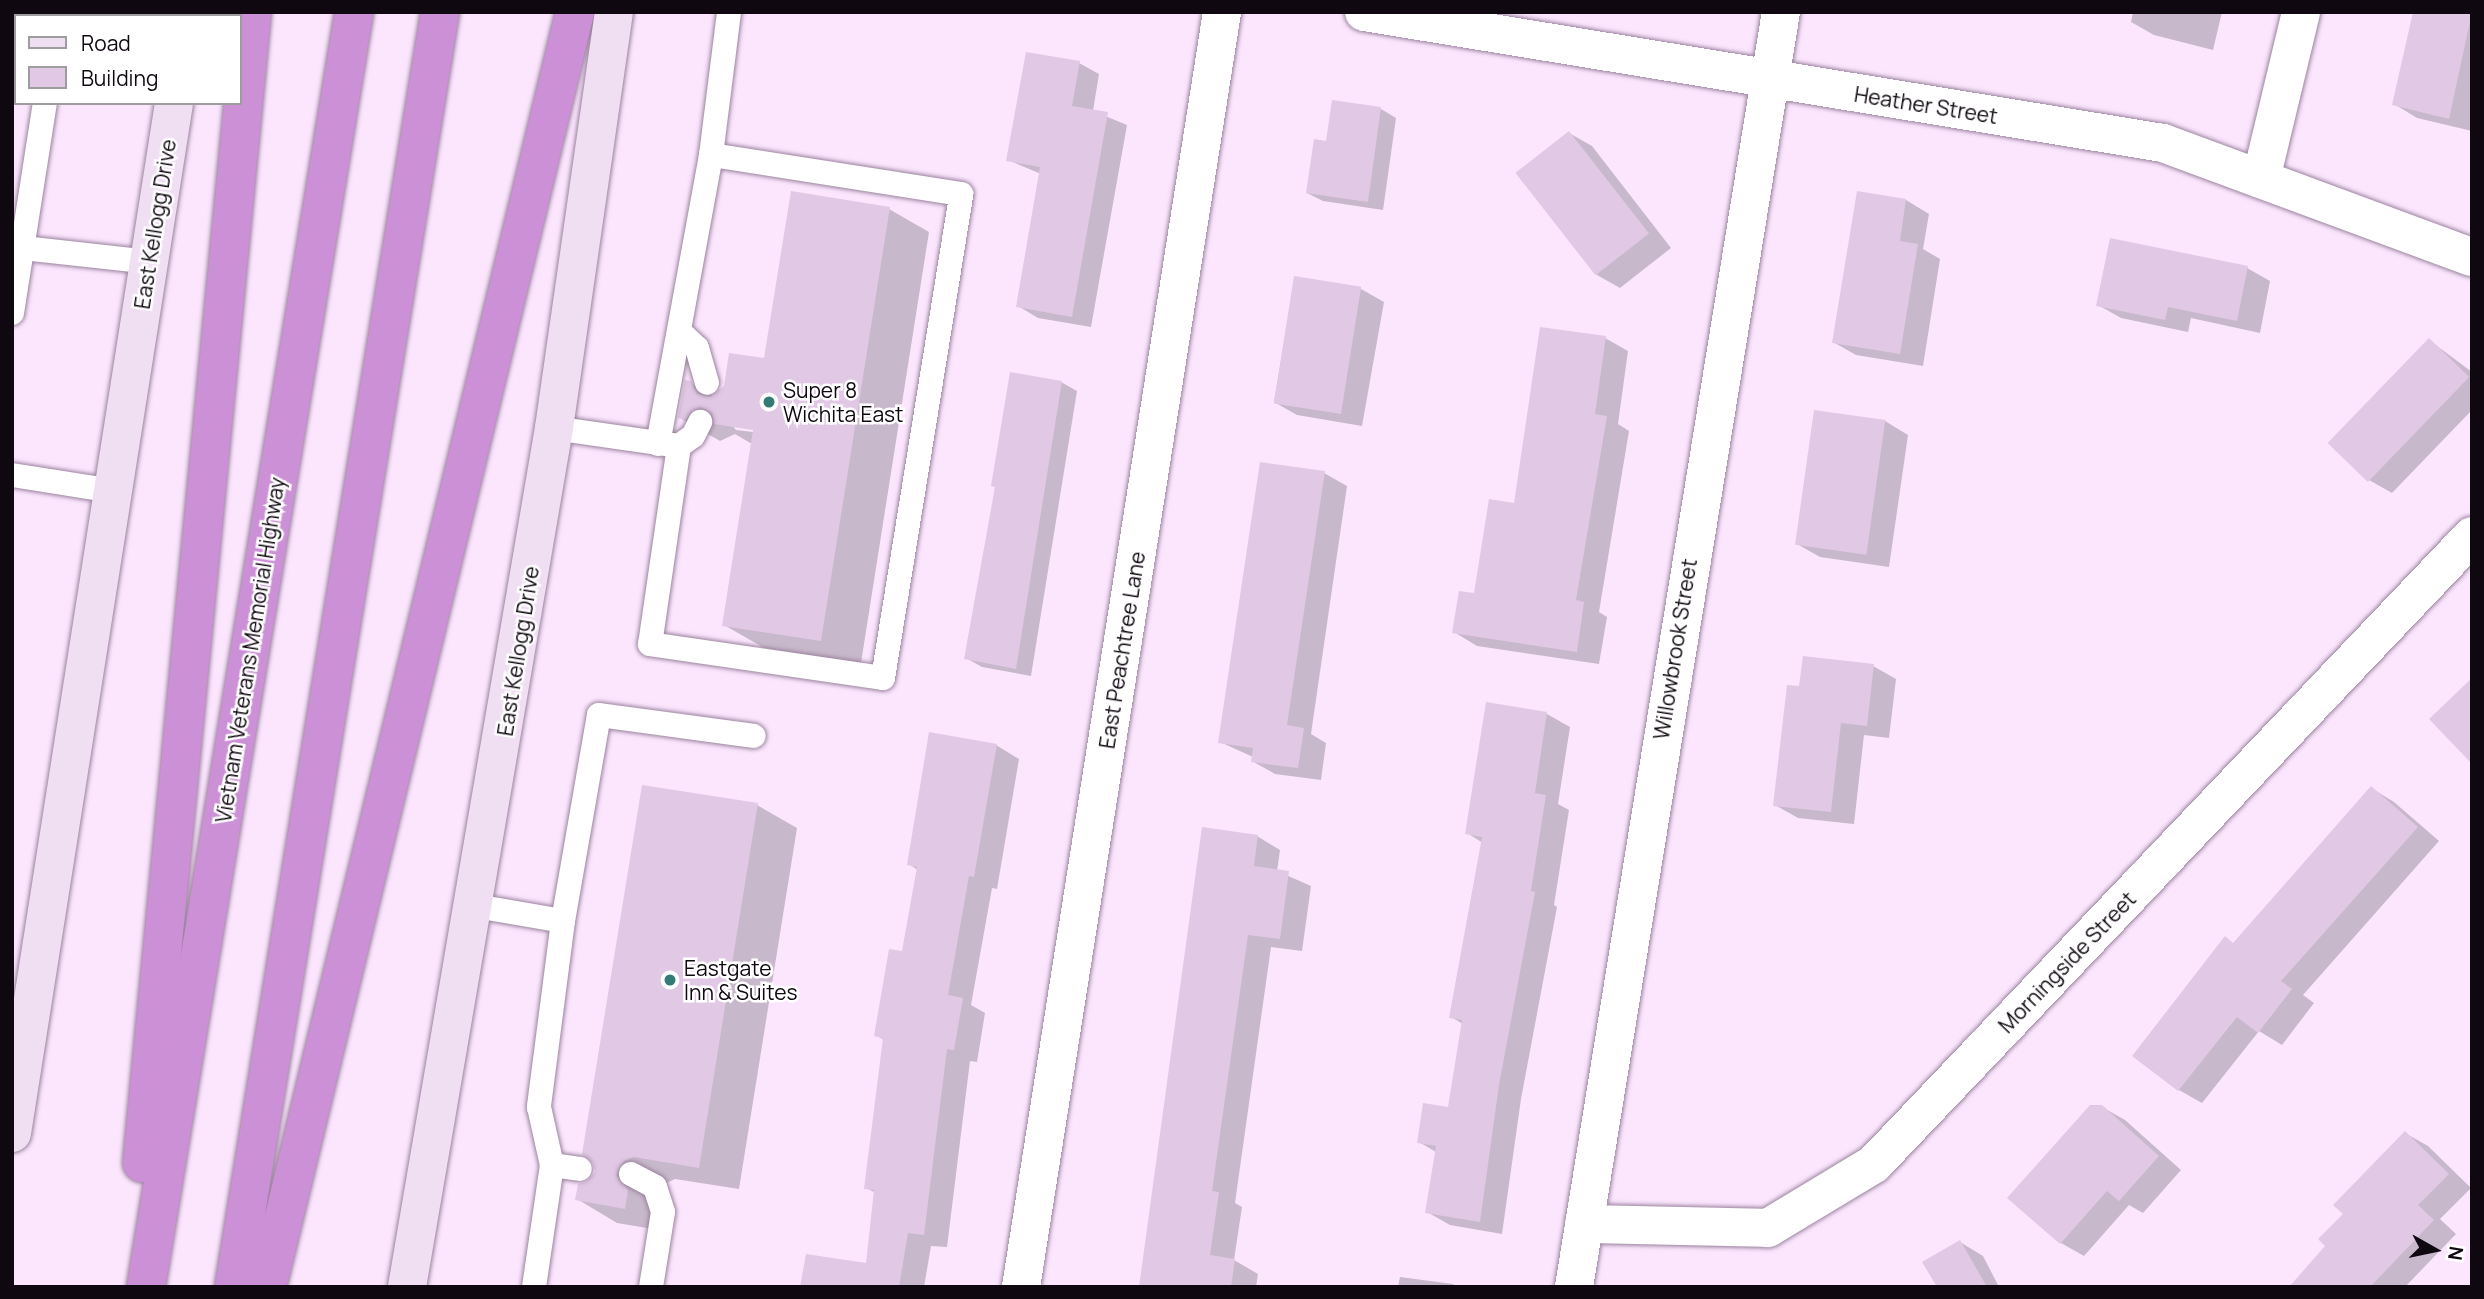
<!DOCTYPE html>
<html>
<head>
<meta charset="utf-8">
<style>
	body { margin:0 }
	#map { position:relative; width:2484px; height:1299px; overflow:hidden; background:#fbe6fe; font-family:Manrope,sans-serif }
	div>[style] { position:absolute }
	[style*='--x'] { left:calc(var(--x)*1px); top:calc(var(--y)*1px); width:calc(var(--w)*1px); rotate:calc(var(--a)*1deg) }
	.shadow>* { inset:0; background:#0003 }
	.building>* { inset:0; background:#e1c8e5; transform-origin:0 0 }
	.roads { filter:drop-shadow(0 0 2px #9b839e) drop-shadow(0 0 2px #9b839e) }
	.service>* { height:24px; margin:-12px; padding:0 12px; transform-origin:12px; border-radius:12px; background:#fff }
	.minor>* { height:38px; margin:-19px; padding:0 19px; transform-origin:19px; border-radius:19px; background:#fff }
	.secondary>* { height:38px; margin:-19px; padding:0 19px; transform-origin:19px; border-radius:19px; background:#f0def3 }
	.motorway>* { height:38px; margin:-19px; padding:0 19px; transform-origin:19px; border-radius:19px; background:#cc90d6 }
	.dots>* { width:19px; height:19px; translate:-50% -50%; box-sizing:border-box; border:4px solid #fff; border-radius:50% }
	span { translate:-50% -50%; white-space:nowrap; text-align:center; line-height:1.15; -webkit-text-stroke:5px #fff; paint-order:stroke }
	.street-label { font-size:21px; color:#100811 }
	.poi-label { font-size:21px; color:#100811 }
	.left { translate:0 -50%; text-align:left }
	.frame { position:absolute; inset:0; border:14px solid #100811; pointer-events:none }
	.legend { position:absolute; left:14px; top:14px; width:228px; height:91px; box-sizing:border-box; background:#fff; border:2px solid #9f9ca0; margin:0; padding:9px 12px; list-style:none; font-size:21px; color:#100811 }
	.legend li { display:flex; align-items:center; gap:14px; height:35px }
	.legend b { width:35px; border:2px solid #9f9ca0 }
	.north { position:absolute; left:2400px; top:1215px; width:70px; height:70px; -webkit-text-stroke:5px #fff; paint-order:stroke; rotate:99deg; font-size:19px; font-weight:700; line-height:28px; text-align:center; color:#100811 }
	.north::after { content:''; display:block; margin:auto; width:24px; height:32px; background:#100811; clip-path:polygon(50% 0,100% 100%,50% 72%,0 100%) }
</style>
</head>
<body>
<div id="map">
	<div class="shadow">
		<div style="clip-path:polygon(12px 12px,27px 12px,16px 16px,12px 104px)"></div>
		<div style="clip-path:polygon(2133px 12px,2222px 12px,2213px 50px,2154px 35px,2131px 22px)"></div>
		<div style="clip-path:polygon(2472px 12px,2472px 131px,2417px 118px,2394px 104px)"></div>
		<div style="clip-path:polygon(1079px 63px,1099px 74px,1093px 111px,1127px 125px,1091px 327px,1038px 318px,1018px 306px,1041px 174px,1008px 160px)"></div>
		<div style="clip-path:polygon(1381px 109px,1396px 118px,1383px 210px,1323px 201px,1307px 193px,1327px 143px)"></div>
		<div style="clip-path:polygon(1569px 133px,1592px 146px,1671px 248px,1620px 288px,1597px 275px,1517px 173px)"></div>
		<div style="clip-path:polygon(1906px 200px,1929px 214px,1923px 249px,1940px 259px,1923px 366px,1856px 355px,1833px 342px)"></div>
		<div style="clip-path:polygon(evenodd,889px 209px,929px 232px,861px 663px,764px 648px,724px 625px,752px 444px,735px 434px,720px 441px,680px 418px,690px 383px,714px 396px,766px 360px,889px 209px,732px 425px,762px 430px,761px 433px,736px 430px,732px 425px)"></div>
		<div style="clip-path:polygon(2247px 268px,2270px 281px,2260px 333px,2191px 318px,2188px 332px,2121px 318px,2098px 305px)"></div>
		<div style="clip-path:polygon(1295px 278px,1361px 289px,1384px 302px,1362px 426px,1297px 415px,1274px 402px)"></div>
		<div style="clip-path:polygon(1605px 338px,1628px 351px,1618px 424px,1629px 431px,1599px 612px,1607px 617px,1599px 664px,1477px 646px,1454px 632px)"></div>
		<div style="clip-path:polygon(2429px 340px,2472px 372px,2472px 410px,2392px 493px,2369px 480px)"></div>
		<div style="clip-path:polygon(1061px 382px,1077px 391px,1031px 676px,982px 667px,966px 658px,997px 488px)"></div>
		<div style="clip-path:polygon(1816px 412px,1885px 421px,1908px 435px,1889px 567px,1820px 557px,1797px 544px)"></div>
		<div style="clip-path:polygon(1324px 473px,1347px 486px,1311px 734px,1326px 743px,1321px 780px,1275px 774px,1252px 761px,1253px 757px,1220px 742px)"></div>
		<div style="clip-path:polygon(1873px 666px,1896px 679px,1889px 738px,1864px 735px,1854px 824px,1798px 818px,1775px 805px,1801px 688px)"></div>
		<div style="clip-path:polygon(1487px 704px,1547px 714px,1570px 727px,1558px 804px,1569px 810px,1554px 905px,1557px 907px,1521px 1099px,1502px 1234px,1450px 1225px,1427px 1212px,1436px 1152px,1419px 1142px,1449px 1109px,1463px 1024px,1451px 1017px,1483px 843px,1467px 833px)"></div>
		<div style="clip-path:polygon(996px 745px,1019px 759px,997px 889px,992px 888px,971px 1005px,985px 1013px,977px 1062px,970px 1061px,947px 1247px,931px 1246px,924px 1287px,802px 1287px,868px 1266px,876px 1193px,866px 1188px,884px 1040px,876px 1035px,903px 953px,918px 870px,909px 864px)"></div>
		<div style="clip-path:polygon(2371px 788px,2394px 802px,2439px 841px,2303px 995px,2314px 1003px,2282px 1045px,2259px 1031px,2202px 1103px,2179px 1090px,2135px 1055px)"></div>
		<div style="clip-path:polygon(757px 805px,797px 828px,739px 1189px,675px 1179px,664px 1184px,665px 1231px,617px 1223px,577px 1199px,596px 1172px)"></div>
		<div style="clip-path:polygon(1257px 836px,1280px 850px,1277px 871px,1311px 886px,1302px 951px,1271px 947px,1235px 1203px,1242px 1207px,1234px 1260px,1258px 1274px,1256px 1287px,1140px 1287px)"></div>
		<div style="clip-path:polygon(2102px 1107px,2125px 1120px,2181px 1170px,2143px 1213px,2129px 1205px,2084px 1256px,2061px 1243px,2010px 1197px)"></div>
		<div style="clip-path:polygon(2405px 1133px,2428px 1146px,2471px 1188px,2440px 1219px,2456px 1234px,2405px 1287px,2291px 1287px,2328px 1246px)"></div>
		<div style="clip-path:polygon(1960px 1242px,1983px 1256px,1999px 1287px,1939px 1287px)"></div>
		<div style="clip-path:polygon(1400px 1277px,1453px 1284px,1458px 1287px,1398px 1287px)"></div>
	</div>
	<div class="building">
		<div style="clip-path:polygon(2413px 12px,2472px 12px,2449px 119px,2392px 105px)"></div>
		<div style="clip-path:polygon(1026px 52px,1080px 61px,1072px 106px,1108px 112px,1072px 317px,1016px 307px,1040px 167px,1006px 161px)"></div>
		<div style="clip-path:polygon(1332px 100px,1381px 107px,1368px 202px,1306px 193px,1314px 139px,1326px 141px)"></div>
		<div style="left:1569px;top:131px;width:130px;height:68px;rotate:52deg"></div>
		<div style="clip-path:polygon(791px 191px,890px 207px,821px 641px,722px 626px,753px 430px,714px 424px,712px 413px,700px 407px,685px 420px,678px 418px,685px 380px,691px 381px,697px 394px,710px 397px,724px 386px,729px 353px,764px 358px)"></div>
		<div style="clip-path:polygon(1857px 191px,1906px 199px,1900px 241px,1918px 244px,1900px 354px,1832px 343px)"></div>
		<div style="clip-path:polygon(2110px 238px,2248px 266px,2237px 321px,2168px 307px,2165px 320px,2096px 306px)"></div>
		<div style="left:1294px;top:276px;width:68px;height:129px;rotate:9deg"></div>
		<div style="clip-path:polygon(1540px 327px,1606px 336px,1595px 414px,1607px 416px,1576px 600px,1584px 602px,1577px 652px,1452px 633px,1459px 591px,1474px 593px,1489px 499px,1514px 503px)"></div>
		<div style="left:2429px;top:338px;width:56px;height:146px;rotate:44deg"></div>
		<div style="clip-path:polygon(1010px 372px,1062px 381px,1016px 669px,964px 659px,995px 487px,991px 486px)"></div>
		<div style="left:1814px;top:410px;width:72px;height:136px;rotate:8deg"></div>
		<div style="clip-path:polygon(1260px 462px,1325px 471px,1287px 725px,1304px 728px,1298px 768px,1251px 762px,1253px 748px,1218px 743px)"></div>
		<div style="clip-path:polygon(1803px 656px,1874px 664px,1867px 726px,1841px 723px,1831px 812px,1773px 806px,1787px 685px,1799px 686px)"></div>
		<div style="clip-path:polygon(2472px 678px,2472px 764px,2429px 719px)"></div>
		<div style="clip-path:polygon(1486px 702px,1547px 712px,1535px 793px,1546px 795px,1531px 891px,1535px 892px,1499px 1085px,1480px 1222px,1425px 1213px,1436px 1146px,1417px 1143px,1423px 1103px,1448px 1107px,1462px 1020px,1449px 1018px,1482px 837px,1465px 834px)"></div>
		<div style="clip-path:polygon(929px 732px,997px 744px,974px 877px,969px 876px,948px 995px,963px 998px,954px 1050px,947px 1049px,924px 1235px,908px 1233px,899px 1287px,800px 1287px,806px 1254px,866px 1263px,874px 1190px,864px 1189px,883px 1038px,874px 1036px,889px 949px,902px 951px,917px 867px,907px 865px)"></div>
		<div style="clip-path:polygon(642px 785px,758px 803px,699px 1168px,634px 1157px,624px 1161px,616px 1175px,628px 1190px,625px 1209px,575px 1200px,578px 1184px,586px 1182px,595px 1172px,593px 1163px,582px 1154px)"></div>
		<div style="clip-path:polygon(2371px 786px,2418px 827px,2281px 981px,2292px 989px,2258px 1033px,2237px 1017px,2178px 1091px,2132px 1056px,2225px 936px,2233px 943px)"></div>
		<div style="clip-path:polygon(1202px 827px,1258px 835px,1254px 866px,1289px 871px,1280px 939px,1248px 935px,1212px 1191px,1219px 1192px,1210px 1255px,1235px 1259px,1231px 1287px,1139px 1287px)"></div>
		<div style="clip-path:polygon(2090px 1105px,2102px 1105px,2159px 1156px,2119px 1201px,2107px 1191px,2060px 1244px,2007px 1198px)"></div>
		<div style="clip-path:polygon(2405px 1131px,2449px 1174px,2418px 1205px,2434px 1220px,2370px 1287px,2289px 1287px,2325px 1246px,2318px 1239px,2343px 1214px,2333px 1205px)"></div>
		<div style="clip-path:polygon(1960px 1240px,1987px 1287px,1937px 1287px,1922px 1262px)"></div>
	</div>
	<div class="roads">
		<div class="service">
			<div style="--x:59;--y:16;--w:4;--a:-76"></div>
			<div style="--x:12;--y:251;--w:11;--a:-15"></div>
			<div style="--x:23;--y:248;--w:127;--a:6.3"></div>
			<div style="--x:12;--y:313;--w:213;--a:-81.1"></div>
			<div style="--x:680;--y:332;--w:23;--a:43"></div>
			<div style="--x:697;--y:348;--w:36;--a:74"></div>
			<div style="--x:554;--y:428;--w:126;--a:8.2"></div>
			<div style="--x:679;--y:446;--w:200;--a:98.3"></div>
			<div style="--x:650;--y:644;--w:235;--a:8.3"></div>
			<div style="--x:883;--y:678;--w:490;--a:-80.8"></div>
			<div style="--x:961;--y:194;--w:253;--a:-171.1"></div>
			<div style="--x:658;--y:444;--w:294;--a:-79.6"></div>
			<div style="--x:711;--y:155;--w:144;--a:-82.8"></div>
			<div style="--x:679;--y:446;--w:17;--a:-36"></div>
			<div style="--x:693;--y:436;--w:16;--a:-63"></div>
			<div style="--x:12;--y:475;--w:102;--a:9"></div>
			<div style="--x:476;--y:906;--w:88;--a:9.8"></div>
			<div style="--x:563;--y:921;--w:188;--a:97.4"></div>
			<div style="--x:539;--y:1107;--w:59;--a:77.4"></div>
			<div style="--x:552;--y:1165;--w:28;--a:8"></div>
			<div style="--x:563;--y:921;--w:209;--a:-80.1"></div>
			<div style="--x:599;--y:715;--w:156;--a:7.7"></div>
			<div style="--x:631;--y:1174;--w:27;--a:28"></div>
			<div style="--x:655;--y:1187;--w:26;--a:72"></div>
			<div style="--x:663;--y:1212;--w:76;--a:99.1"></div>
			<div style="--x:534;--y:1287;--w:123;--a:-81.6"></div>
		</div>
		<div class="minor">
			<div style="--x:1364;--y:12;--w:810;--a:9.31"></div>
			<div style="--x:2163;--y:143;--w:329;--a:20.3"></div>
			<div style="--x:2261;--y:179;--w:172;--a:-76.5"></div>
			<div style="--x:1584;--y:1224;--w:184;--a:1.2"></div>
			<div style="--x:1768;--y:1228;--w:124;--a:-31.1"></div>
			<div style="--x:1874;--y:1164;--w:867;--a:-46.4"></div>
			<div style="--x:1021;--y:1287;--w:1291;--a:-81.04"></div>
			<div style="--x:1574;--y:1287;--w:1292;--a:-80.78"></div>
		</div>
		<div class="secondary">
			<div style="--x:188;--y:16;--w:4;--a:-90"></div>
			<div style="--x:12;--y:1133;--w:1043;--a:-81.06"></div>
			<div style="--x:407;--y:1287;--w:871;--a:-80.29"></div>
			<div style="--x:554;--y:428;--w:420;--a:-81.8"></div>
		</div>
		<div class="motorway">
			<div style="--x:142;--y:1163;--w:1156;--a:-84.54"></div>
			<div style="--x:146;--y:1287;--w:1292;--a:-80.73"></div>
			<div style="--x:234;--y:1287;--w:1292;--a:-80.82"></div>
			<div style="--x:267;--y:1287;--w:1312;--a:-76.42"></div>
		</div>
	</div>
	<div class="dots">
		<div style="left:769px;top:402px;background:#337b76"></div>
		<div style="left:670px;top:980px;background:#337b76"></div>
	</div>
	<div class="street-label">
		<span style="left:1926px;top:105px;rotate:9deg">Heather Street</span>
		<span style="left:155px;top:224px;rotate:-81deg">East Kellogg Drive</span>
		<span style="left:1675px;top:649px;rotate:-81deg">Willowbrook Street</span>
		<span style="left:250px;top:650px;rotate:-81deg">Vietnam Veterans Memorial Highway</span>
		<span style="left:1122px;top:650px;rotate:-81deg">East Peachtree Lane</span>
		<span style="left:518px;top:651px;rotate:-81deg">East Kellogg Drive</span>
		<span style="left:2067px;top:962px;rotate:-46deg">Morningside Street</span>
	</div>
	<div class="poi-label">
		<span class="left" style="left:783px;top:402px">Super 8<br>Wichita East</span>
		<span class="left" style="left:684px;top:980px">Eastgate<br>Inn &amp; Suites</span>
	</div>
	<div class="frame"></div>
	<ul class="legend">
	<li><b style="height:9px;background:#f0def3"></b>Road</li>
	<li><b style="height:19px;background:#e1c8e5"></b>Building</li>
	</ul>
	<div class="north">N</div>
</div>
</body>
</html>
